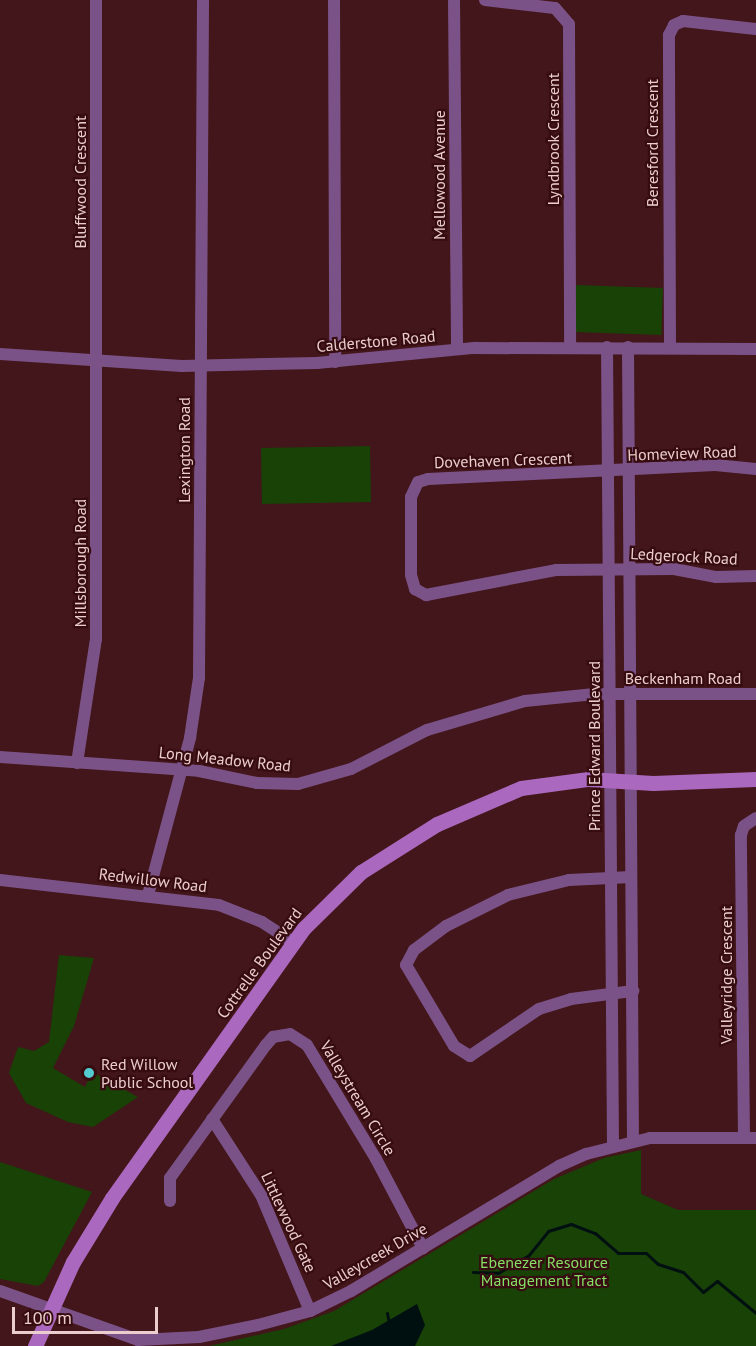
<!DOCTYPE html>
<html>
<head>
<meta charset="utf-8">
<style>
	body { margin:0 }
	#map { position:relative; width:756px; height:1346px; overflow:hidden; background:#42161a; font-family:"PT Sans",sans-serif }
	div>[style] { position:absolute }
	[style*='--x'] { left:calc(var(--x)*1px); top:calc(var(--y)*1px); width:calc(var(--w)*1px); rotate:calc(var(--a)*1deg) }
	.green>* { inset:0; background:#194207; transform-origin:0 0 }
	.water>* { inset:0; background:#001011 }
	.stream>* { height:3px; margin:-1.5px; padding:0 1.5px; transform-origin:1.5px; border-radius:1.5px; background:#001011 }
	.minor>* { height:12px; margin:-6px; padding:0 6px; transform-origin:6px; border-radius:6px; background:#7b5287 }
	.secondary>* { height:15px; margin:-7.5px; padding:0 7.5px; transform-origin:7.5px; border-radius:7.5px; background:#aa68be }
	.dots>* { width:16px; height:16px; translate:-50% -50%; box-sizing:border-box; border:3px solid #370c11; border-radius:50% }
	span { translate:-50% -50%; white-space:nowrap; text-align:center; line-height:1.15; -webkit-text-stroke:4.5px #370c11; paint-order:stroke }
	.street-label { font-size:16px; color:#ebcdcd }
	.poi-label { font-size:16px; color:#ebcdcd }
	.left { translate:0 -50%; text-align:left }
	.park-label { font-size:16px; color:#85df65 }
	.scale { position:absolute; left:12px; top:1307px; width:146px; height:27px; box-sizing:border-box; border:3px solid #ebcdcd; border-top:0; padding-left:8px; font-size:18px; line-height:21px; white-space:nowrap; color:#ebcdcd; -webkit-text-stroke:4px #370c11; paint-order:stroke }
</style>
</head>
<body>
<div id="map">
	<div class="green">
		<div style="left:663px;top:288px;width:47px;height:87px;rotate:92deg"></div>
		<div style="left:370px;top:446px;width:56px;height:109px;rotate:89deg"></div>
		<div style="clip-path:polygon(59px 955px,94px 958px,74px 1026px,53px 1068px,85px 1087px,92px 1072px,138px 1097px,93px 1127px,68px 1122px,26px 1103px,9px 1073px,18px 1047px,34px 1051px,49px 1042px)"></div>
		<div style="clip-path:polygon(641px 1150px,641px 1194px,678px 1210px,756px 1210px,756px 1346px,209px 1346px,284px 1329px,334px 1311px,554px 1179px,604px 1158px)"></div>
		<div style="clip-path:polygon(0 1162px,92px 1192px,44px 1282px,38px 1286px,0 1279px)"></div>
	</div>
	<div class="water">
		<div style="clip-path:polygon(417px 1304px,425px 1325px,415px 1346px,331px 1346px,372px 1330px)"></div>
	</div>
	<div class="stream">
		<div style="--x:473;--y:1272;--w:25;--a:2"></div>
		<div style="--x:498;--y:1273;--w:34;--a:-30"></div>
		<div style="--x:528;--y:1256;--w:32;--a:-51"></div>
		<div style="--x:548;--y:1231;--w:24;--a:-17"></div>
		<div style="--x:571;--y:1224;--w:26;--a:21"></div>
		<div style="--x:595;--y:1233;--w:30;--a:41"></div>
		<div style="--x:618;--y:1253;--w:28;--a:0"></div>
		<div style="--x:646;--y:1253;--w:16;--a:43"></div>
		<div style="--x:658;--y:1264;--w:26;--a:18"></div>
		<div style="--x:683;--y:1272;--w:28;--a:45"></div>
		<div style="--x:703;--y:1292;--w:18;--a:-38"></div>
		<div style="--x:717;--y:1281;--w:50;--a:39.4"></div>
		<div style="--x:387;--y:1313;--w:10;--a:79"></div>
	</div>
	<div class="minor">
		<div style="--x:334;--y:0;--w:362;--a:89.8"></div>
		<div style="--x:454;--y:0;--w:349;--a:89.5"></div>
		<div style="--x:485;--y:0;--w:70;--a:6.5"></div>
		<div style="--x:555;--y:8;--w:21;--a:49"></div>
		<div style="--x:569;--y:24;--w:323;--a:89.8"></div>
		<div style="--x:670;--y:346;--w:311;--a:-90.2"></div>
		<div style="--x:669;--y:35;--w:11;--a:-63"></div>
		<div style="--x:674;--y:25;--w:10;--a:-24"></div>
		<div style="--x:683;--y:21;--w:73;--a:6.3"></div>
		<div style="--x:607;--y:347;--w:798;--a:89.57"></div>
		<div style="--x:628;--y:347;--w:793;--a:89.64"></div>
		<div style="--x:0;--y:354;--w:182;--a:3.8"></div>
		<div style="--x:182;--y:366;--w:135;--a:-1.3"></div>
		<div style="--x:317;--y:363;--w:158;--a:-5.5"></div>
		<div style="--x:474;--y:348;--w:282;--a:0.2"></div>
		<div style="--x:756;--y:469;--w:41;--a:-174.4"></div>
		<div style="--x:715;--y:465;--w:287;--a:177.2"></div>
		<div style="--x:428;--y:479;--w:10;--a:163"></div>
		<div style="--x:418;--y:482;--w:17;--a:115"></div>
		<div style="--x:411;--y:497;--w:78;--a:90"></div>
		<div style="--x:411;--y:575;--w:15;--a:74"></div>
		<div style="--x:415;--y:589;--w:13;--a:29"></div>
		<div style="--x:426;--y:595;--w:132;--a:-10.9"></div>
		<div style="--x:556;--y:570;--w:118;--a:-0.5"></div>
		<div style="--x:674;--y:569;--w:43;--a:10.8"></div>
		<div style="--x:716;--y:577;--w:40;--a:-1.4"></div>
		<div style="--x:0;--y:757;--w:199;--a:4"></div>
		<div style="--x:199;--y:771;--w:59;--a:11.7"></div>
		<div style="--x:257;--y:783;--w:41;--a:1.4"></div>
		<div style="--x:298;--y:784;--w:55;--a:-15.8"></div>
		<div style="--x:351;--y:769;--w:85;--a:-27.2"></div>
		<div style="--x:427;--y:730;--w:102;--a:-16.5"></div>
		<div style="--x:525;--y:701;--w:70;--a:-5.7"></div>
		<div style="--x:595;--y:694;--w:161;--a:0"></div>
		<div style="--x:77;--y:763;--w:125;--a:-81.3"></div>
		<div style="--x:96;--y:639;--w:639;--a:-90"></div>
		<div style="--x:631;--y:877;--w:62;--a:177.2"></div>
		<div style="--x:569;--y:880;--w:63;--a:166.2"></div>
		<div style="--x:508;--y:895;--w:69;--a:153.4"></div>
		<div style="--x:446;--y:926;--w:40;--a:143"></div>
		<div style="--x:414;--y:950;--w:17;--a:118"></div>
		<div style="--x:406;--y:965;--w:94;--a:59.3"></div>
		<div style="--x:454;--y:1046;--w:19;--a:32"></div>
		<div style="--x:470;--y:1056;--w:83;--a:-34.3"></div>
		<div style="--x:539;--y:1009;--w:34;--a:-17"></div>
		<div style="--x:571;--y:999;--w:63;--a:-7.4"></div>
		<div style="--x:0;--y:880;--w:220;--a:6.5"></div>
		<div style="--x:219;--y:905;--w:46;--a:21.6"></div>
		<div style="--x:262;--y:922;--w:38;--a:33"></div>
		<div style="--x:148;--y:895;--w:163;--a:-75"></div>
		<div style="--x:190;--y:738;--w:61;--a:-81.5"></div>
		<div style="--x:199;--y:678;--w:678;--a:-89.66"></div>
		<div style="--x:212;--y:1119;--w:90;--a:57.2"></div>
		<div style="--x:261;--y:1195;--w:126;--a:67.1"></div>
		<div style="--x:744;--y:1138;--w:303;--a:-90.6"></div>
		<div style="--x:741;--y:835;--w:9;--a:-72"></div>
		<div style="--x:744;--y:826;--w:14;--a:-34"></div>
		<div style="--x:170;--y:1201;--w:23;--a:-90"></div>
		<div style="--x:170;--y:1178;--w:164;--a:-54.2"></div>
		<div style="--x:266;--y:1045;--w:11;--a:-49"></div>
		<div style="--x:273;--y:1037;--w:17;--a:-10"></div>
		<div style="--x:290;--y:1034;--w:20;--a:33"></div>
		<div style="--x:307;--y:1045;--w:133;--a:58.8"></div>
		<div style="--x:376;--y:1159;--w:101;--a:62.2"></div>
		<div style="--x:0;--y:1291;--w:146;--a:19.5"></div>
		<div style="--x:138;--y:1340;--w:61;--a:-2.8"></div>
		<div style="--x:199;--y:1337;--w:60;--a:-11.5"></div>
		<div style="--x:258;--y:1325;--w:54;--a:-15.1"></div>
		<div style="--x:310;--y:1311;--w:46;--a:-26"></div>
		<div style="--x:351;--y:1291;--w:243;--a:-31"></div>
		<div style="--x:559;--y:1166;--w:30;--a:-24"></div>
		<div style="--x:586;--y:1154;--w:66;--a:-14"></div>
		<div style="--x:650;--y:1138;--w:106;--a:0"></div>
	</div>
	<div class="secondary">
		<div style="--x:35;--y:1346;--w:92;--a:-65.7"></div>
		<div style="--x:73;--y:1262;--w:75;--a:-58.6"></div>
		<div style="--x:112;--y:1198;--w:331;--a:-54.6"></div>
		<div style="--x:304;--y:928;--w:80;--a:-44.5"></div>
		<div style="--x:361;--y:872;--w:90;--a:-32.3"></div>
		<div style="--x:437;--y:824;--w:91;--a:-23.2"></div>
		<div style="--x:521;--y:788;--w:68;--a:-7.7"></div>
		<div style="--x:588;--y:779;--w:65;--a:3.5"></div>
		<div style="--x:653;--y:783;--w:103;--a:-2.2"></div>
	</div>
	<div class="dots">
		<div style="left:89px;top:1073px;background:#52ccd1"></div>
	</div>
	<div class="street-label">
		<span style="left:553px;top:139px;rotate:-90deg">Lyndbrook Crescent</span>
		<span style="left:652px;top:143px;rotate:-90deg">Beresford Crescent</span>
		<span style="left:439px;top:175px;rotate:-90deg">Mellowood Avenue</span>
		<span style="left:80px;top:182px;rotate:-90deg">Bluffwood Crescent</span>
		<span style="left:376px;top:341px;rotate:-5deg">Calderstone Road</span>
		<span style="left:184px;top:450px;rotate:-90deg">Lexington Road</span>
		<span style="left:682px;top:453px;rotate:-2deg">Homeview Road</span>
		<span style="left:503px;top:460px;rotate:-2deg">Dovehaven Crescent</span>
		<span style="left:684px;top:556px;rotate:3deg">Ledgerock Road</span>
		<span style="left:80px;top:563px;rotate:-90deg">Millsborough Road</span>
		<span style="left:683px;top:678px">Beckenham Road</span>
		<span style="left:594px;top:746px;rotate:-90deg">Prince Edward Boulevard</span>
		<span style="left:225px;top:759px;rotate:6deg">Long Meadow Road</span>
		<span style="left:153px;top:880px;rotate:7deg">Redwillow Road</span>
		<span style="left:259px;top:963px;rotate:-54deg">Cottrelle Boulevard</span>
		<span style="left:726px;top:975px;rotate:-90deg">Valleyridge Crescent</span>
		<span style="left:358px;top:1098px;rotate:59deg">Valleystream Circle</span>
		<span style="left:289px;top:1222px;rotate:65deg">Littlewood Gate</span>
		<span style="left:375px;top:1256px;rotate:-30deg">Valleycreek Drive</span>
	</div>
	<div class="poi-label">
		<span class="left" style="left:101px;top:1073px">Red Willow<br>Public School</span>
	</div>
	<div class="park-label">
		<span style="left:544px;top:1271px">Ebenezer Resource<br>Management Tract</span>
	</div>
	<div class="scale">100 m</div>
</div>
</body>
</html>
